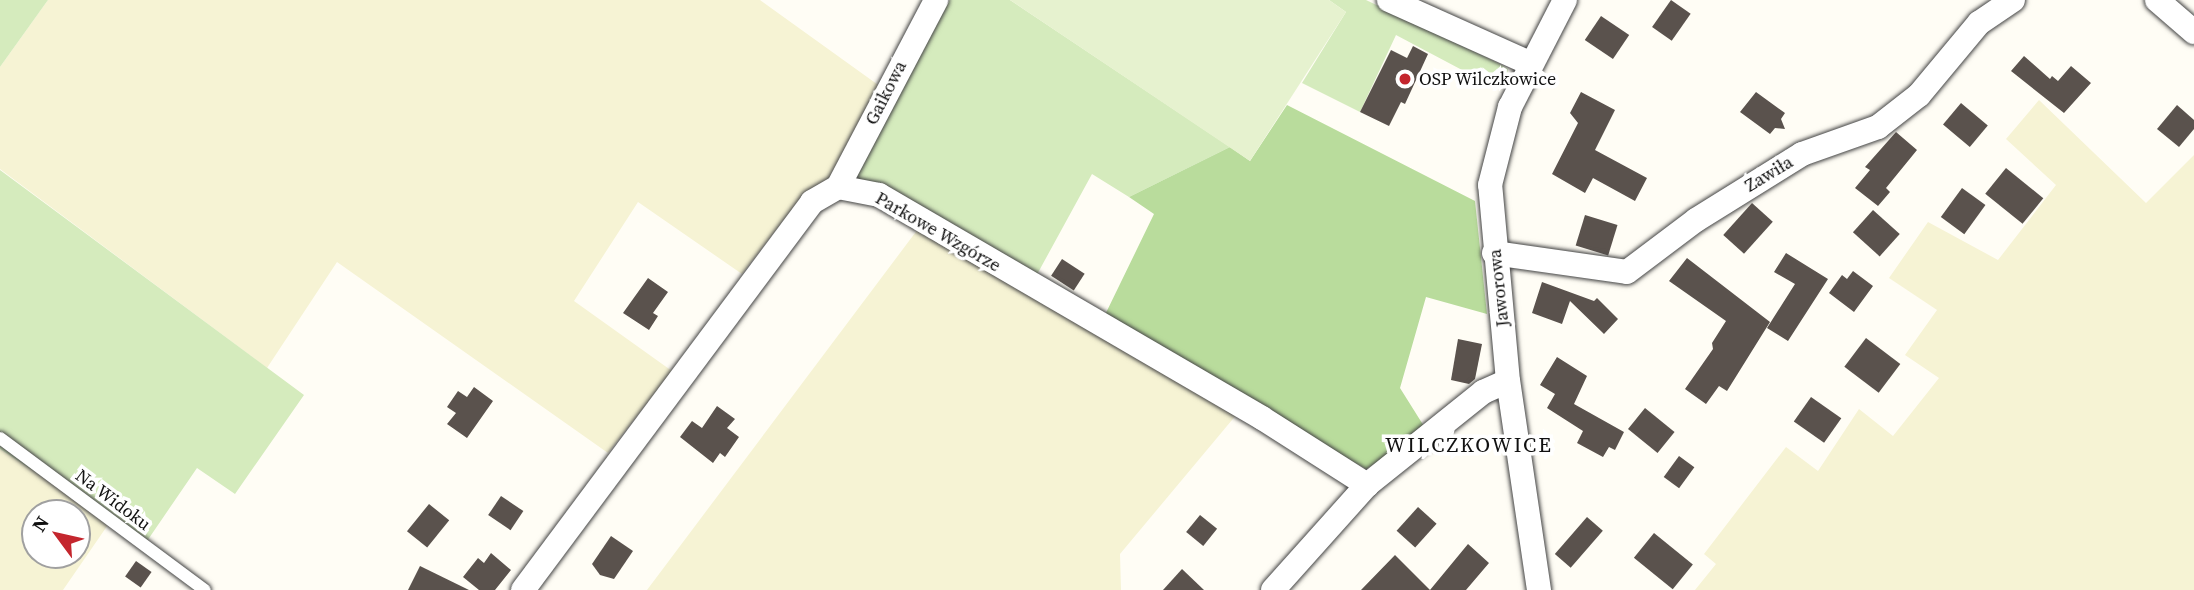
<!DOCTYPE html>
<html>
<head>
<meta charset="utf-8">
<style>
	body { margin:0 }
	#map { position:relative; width:2194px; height:590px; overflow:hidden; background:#fffdf5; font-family:"Source Serif 4",serif }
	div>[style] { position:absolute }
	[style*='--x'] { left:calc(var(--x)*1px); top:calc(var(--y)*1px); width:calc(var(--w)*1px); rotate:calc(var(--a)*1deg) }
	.farmland>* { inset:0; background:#f6f3d4 }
	.green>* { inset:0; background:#d5ebbd }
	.forest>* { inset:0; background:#b9dc9c }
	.pitch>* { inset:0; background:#e6f2cf }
	.building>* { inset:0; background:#5a524d; transform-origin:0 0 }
	.roads { filter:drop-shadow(0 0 2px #444) drop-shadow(0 0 2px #444) }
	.service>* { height:12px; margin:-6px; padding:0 6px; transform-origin:6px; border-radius:6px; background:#fff }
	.minor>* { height:24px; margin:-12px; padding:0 12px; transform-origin:12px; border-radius:12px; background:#fff }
	.dots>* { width:19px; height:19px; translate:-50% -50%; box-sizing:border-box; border:4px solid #fff; border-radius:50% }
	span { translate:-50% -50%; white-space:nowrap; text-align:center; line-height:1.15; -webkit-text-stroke:7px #fff; paint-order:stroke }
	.poi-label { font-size:18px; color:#111 }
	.left { translate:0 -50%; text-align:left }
	.street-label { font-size:18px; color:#111 }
	.quarter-label { font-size:21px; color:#111; letter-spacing:2px }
	.north { position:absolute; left:21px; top:499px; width:70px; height:70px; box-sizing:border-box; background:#fff; border:2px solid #a0a0a0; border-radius:50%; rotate:303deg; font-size:19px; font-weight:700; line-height:28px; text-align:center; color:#111 }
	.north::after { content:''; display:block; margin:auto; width:24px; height:32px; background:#c4262e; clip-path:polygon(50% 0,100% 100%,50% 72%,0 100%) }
</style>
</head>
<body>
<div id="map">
	<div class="farmland">
		<div style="clip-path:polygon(48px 0,760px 0,881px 87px,830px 180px,799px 200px,742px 274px,638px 202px,574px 301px,672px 371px,608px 453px,337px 262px,267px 368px,0 169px,0 67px)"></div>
		<div style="clip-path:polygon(2039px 100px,2146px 203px,2194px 155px,2194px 590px,1695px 590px,1716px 564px,1704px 554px,1786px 447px,1818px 471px,1859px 409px,1893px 436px,1939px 378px,1905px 355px,1937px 310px,1889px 278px,1928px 222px,1998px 260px,2056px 185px,2006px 139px)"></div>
		<div style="clip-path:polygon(918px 229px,1237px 414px,1120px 554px,1121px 590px,647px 590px)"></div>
		<div style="clip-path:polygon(evenodd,0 449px,112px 519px,63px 590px,0 590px,0 449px,35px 513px,77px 513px,77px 555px,35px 555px,35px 513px)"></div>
	</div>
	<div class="green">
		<div style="clip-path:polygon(0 0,48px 0,0 67px)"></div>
		<div style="clip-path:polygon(950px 0,1010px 0,1230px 147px,1129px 197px,1092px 174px,1034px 280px,923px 212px,855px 177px,933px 21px)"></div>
		<div style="clip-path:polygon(1329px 0,1366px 0,1500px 64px,1508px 69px,1506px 82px,1496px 88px,1396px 35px,1360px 112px,1302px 83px,1346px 12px)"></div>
		<div style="clip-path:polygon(0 170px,304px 395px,235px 494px,197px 468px,145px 544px,0 449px)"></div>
	</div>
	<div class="forest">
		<div style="clip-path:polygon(1287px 105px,1475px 201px,1487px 314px,1426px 297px,1400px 388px,1427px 431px,1366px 469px,1103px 319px,1154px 214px,1129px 197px,1230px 147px,1250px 161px)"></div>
	</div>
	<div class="pitch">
		<div style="clip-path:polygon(1010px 0,1329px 0,1346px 12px,1250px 161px)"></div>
	</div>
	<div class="building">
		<div style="left:1671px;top:0;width:24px;height:33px;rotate:35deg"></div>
		<div style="left:1601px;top:16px;width:34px;height:29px;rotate:34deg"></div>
		<div style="clip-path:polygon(1413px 46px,1428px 54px,1405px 104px,1401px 102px,1389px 126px,1360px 112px,1391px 50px,1407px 58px)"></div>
		<div style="clip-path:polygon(2024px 56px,2050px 79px,2052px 76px,2058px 81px,2071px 66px,2091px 83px,2064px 113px,2011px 71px)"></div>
		<div style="clip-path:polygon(1581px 92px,1615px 110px,1595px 150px,1647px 178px,1635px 201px,1593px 178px,1585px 193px,1552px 174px,1578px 123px,1570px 113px)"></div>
		<div style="clip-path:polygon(1756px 92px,1785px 113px,1781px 119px,1785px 129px,1775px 128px,1770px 134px,1740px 112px)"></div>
		<div style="left:1961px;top:103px;width:35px;height:28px;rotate:40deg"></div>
		<div style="clip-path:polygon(2177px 105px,2194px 120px,2194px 129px,2179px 147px,2157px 129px)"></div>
		<div style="clip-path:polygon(1896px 132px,1917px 150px,1886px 188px,1890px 192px,1878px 206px,1855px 188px,1870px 170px,1865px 167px)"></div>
		<div style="left:2006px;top:168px;width:48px;height:33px;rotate:39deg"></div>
		<div style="left:1962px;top:188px;width:29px;height:36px;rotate:36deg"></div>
		<div style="left:1752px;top:203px;width:28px;height:43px;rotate:42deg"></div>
		<div style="left:1873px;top:210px;width:36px;height:30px;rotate:42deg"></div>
		<div style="left:1585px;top:215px;width:34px;height:32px;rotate:17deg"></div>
		<div style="clip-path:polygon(1786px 253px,1828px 279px,1788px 341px,1767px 328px,1795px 284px,1774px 272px)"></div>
		<div style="clip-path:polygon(1687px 258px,1770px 322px,1727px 391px,1719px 386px,1706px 404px,1685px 389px,1713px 349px,1712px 343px,1726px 321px,1669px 281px)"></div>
		<div style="left:1062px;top:259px;width:27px;height:20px;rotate:33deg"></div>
		<div style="clip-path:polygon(1853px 271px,1873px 286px,1854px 312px,1829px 293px,1842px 275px,1847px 279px)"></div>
		<div style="clip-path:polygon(648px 278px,668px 292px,653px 313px,658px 316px,649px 330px,623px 313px)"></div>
		<div style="clip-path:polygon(1542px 282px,1594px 301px,1597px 298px,1618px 319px,1604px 334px,1570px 301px,1562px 324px,1532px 313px)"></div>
		<div style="left:1866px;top:338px;width:43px;height:36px;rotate:37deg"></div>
		<div style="clip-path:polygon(1458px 339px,1482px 344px,1475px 379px,1469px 384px,1451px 380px)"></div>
		<div style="clip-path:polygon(1557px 357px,1587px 376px,1574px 404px,1624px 432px,1615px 450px,1609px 447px,1603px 457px,1577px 443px,1583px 431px,1547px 408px,1555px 394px,1540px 385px)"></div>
		<div style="clip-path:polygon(474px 387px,493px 401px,467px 438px,447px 424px,456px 413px,447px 407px,458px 391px,467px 397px)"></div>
		<div style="left:1811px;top:397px;width:37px;height:30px;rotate:35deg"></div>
		<div style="clip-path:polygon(717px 406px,735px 419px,727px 428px,739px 437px,725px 457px,720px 453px,713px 463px,680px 437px,692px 421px,702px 428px)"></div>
		<div style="left:1645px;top:408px;width:38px;height:27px;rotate:39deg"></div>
		<div style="left:1679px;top:456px;width:19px;height:26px;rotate:36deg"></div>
		<div style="left:501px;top:496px;width:27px;height:23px;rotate:34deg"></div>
		<div style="left:429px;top:504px;width:26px;height:35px;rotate:39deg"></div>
		<div style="left:1418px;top:507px;width:25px;height:32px;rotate:42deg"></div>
		<div style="left:1200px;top:515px;width:22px;height:22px;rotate:39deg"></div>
		<div style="left:1587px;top:517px;width:21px;height:49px;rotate:41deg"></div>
		<div style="left:1654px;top:533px;width:50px;height:32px;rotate:39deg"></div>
		<div style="clip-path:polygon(611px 536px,633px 551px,614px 579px,600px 575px,592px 564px)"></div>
		<div style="clip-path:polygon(1468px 544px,1489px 563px,1466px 590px,1361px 590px,1395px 555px,1430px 590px)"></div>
		<div style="clip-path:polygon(491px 553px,511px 570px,495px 590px,479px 590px,463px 577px,478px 558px,484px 563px)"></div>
		<div style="left:136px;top:561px;width:19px;height:19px;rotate:35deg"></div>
		<div style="clip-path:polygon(420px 566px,469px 590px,408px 590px)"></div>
		<div style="clip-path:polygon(1182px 569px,1204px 590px,1163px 590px)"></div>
	</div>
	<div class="roads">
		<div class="service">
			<div style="--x:0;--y:438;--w:255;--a:36.6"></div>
		</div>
		<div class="minor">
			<div style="--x:1389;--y:0;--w:154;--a:24.2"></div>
			<div style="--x:2157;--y:0;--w:49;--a:40.9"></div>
			<div style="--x:838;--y:187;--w:211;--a:-62.3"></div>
			<div style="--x:1494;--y:253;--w:134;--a:8.1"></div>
			<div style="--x:1627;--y:272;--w:86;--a:-37"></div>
			<div style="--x:1696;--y:220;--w:125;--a:-31.9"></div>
			<div style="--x:1802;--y:154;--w:81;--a:-19.6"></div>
			<div style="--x:1878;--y:127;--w:52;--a:-38"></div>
			<div style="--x:1919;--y:95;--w:94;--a:-50.2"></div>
			<div style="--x:1979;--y:23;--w:41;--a:-34.1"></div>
			<div style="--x:523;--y:590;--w:484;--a:-53.3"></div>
			<div style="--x:812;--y:202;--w:30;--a:-30"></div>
			<div style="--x:838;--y:187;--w:42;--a:11"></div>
			<div style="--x:879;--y:195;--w:443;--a:30.2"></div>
			<div style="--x:1262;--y:418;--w:125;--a:32.5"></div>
			<div style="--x:1273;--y:590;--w:141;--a:-48.2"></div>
			<div style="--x:1367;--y:485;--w:149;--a:-38.7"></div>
			<div style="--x:1483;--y:392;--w:27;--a:-24"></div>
			<div style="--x:1539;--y:590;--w:211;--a:-98.4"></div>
			<div style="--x:1508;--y:381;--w:197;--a:-95.2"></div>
			<div style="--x:1490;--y:185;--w:81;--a:-75.6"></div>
			<div style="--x:1510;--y:107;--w:120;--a:-62.8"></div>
		</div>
	</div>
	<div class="dots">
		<div style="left:1405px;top:79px;background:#c4262e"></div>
	</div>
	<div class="poi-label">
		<span class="left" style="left:1419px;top:79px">OSP Wilczkowice</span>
	</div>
	<div class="street-label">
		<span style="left:886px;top:93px;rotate:-63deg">Gaikowa</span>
		<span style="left:1769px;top:174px;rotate:-31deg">Zawiła</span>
		<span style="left:938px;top:232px;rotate:30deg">Parkowe Wzgórze</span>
		<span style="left:1499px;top:288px;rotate:-96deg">Jaworowa</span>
		<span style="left:113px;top:500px;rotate:37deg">Na Widoku</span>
	</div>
	<div class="quarter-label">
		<span style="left:1469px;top:445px">WILCZKOWICE</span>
	</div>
	<div class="north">N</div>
</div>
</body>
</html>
